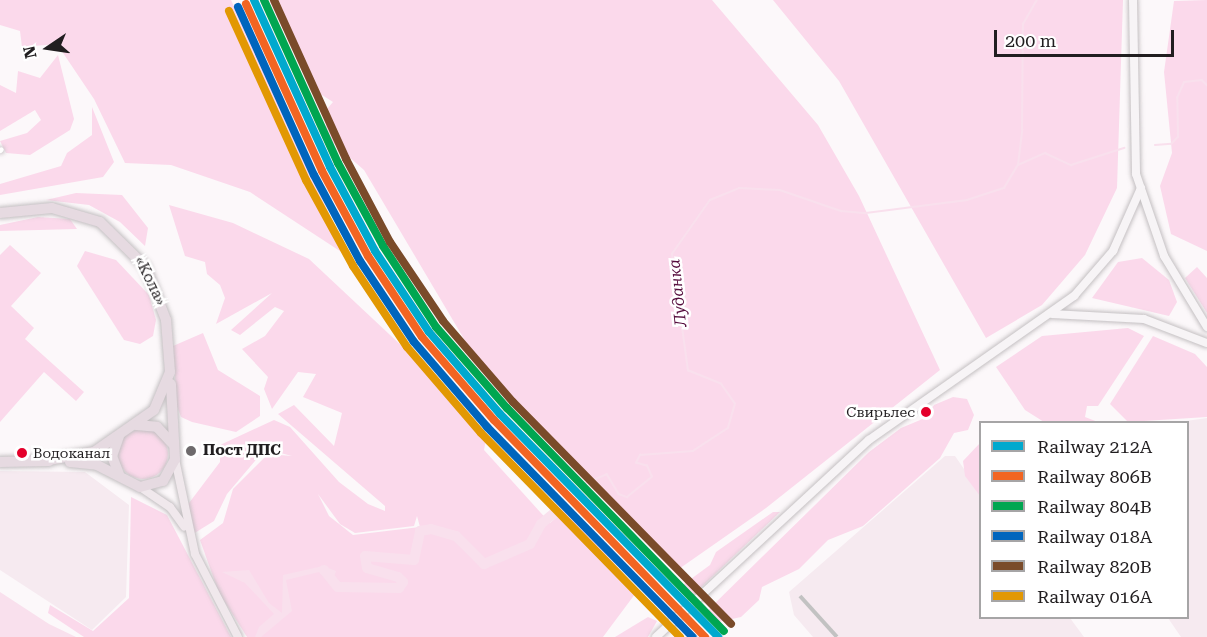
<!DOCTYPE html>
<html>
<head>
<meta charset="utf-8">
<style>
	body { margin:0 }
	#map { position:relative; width:1207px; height:637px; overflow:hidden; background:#fcf8fa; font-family:"Roboto Serif",serif }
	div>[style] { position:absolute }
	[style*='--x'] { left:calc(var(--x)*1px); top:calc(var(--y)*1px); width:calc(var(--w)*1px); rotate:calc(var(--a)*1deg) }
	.built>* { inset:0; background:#f6eaf0 }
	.green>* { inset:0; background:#fbd9eb }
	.round { border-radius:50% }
	.water>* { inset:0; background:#f9e0ed }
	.stream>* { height:1.5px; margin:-0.75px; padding:0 0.75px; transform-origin:0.75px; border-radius:0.75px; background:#f9e0ed }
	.river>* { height:10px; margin:-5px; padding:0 5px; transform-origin:5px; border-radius:5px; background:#f9e0ed }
	.roads { filter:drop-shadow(0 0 2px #c4c0c2) drop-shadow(0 0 2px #c4c0c2) }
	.street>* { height:5px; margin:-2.5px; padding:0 2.5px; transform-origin:2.5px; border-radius:2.5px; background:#fffefe }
	.secondary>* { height:8px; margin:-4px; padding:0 4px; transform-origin:4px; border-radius:4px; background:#f7f4f6 }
	.primary>* { height:8px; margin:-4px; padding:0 4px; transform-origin:4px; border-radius:4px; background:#f0e8ec }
	.highway>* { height:10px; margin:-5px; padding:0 5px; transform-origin:5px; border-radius:5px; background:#e6dae1 }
	.rail>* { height:4px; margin-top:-2px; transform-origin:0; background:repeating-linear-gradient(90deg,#fff 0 4.5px,#c2c2c2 0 9px); box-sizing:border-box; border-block:2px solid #c2c2c2 }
	.rail-1>* { height:8px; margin:-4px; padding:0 4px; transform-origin:4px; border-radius:4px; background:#00a9ce }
	.rail-2>* { height:8px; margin:-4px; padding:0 4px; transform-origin:4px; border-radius:4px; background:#f26522 }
	.rail-3>* { height:8px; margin:-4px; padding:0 4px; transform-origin:4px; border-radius:4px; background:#00a651 }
	.rail-4>* { height:8px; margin:-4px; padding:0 4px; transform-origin:4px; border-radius:4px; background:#0065bd }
	.rail-5>* { height:8px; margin:-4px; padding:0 4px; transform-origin:4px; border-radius:4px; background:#7a4b2a }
	.rail-6>* { height:8px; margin:-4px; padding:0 4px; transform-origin:4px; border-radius:4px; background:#e29803 }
	.dots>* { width:16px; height:16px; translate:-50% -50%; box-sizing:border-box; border:3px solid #fff; border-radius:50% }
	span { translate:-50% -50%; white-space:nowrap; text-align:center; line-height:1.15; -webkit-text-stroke:5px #fff; paint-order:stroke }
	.bus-label { font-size:14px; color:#211e20 }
	.right { translate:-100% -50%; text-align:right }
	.left { translate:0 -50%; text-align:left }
	.street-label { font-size:15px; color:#211e20 }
	.poi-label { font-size:15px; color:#211e20; font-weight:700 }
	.water-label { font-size:16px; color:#560e3e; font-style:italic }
	.legend { position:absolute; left:979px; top:421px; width:210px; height:198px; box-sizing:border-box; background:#fff; border:2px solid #a6a5a6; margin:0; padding:8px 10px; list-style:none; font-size:18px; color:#211e20 }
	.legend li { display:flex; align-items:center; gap:12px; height:30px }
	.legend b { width:30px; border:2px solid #a6a5a6 }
	.north { position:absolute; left:18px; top:18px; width:60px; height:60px; -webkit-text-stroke:4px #fff; paint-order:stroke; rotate:257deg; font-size:16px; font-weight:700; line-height:24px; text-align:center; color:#211e20 }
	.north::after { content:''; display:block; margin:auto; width:21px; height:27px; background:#211e20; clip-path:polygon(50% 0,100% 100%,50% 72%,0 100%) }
	.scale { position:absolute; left:994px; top:30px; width:180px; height:27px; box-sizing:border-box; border:3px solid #211e20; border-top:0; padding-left:8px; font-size:18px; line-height:21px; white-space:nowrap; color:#211e20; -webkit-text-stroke:4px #fff; paint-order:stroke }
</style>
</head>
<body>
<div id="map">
	<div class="built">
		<div style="clip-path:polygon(1207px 418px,1207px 637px,1181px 637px,1168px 618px,1188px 618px,1188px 422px,1179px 422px)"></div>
		<div style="clip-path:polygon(945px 456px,955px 456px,980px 492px,980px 618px,1070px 618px,1084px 637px,813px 637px,794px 615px,789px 592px)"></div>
		<div style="clip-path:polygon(0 471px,85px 472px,129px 505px,126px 597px,92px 630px,0 570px)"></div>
	</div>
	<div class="green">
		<div style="clip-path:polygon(0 0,231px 0,349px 257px,250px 192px,171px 165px,125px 163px,94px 99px,57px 44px,22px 47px,20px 31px,0 25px)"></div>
		<div style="clip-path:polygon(269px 0,712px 0,818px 125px,859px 196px,940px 370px,766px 508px,676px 571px,483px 371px,364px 170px,325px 136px,327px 109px,333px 102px,311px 88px)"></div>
		<div style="clip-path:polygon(773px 0,1123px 0,1117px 188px,1085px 255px,1042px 305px,986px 338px,839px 81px)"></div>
		<div style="clip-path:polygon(1207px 0,1207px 251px,1171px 234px,1160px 186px,1172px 153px,1164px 72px,1174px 1px)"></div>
		<div style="clip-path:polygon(58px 55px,74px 119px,70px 130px,30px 155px,6px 153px,0 141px,27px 133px,41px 120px,35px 110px,0 131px,0 85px,16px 93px,18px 71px,40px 78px)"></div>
		<div style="clip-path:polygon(92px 107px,114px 162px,103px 177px,0 195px,0 184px,61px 166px,67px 153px,92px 135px)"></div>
		<div style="clip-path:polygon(76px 193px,122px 195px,148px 228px,145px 246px,120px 222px,89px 205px,46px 200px)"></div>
		<div style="clip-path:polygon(evenodd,169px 205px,233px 223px,309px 259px,437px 379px,487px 434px,484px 450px,550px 523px,566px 509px,638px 590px,603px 637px,247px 637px,219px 593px,200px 540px,223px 523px,233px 489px,268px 454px,292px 456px,265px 449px,227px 494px,214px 521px,193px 534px,186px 507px,220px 462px,220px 445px,274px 420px,290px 427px,339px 482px,368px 504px,385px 511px,385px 506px,278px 414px,294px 405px,334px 446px,342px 413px,303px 397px,316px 374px,298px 372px,272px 409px,264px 389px,268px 377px,242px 349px,265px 336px,284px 311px,275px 307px,240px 335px,231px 330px,272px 293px,216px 324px,225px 298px,220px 285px,207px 274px,205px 262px,185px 256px,169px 205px,318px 494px,340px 524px,355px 533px,414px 526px,417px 516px,420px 527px,353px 535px,329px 516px,318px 494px)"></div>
		<div style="clip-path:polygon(38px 217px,70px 219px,77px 229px,0 231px,0 225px)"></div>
		<div style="clip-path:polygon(10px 245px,41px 273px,11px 306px,34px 328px,25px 339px,84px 392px,76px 401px,44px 372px,0 422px,0 255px)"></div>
		<div style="clip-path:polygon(85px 251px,116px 260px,149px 295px,156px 320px,153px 336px,140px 344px,124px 340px,77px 266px)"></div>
		<div style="clip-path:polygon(1142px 258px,1169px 280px,1177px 302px,1169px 316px,1092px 298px,1118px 262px)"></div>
		<div style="clip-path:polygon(1197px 267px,1207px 278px,1207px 313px,1185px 278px)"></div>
		<div style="clip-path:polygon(1128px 328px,1144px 336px,1098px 406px,1087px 406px,1085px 417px,1098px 422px,1044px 422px,1025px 410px,996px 367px,1042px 336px)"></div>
		<div style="clip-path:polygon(203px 333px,218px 370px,260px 396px,260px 416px,236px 432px,192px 422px,181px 417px,177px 406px,173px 346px)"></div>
		<div style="clip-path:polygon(1153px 336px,1195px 354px,1207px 367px,1207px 417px,1128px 422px,1110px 404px)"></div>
		<div style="clip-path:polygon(953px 397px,967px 399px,974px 415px,968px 430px,954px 433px,940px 458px,863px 526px,828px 540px,799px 569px,762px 587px,759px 600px,741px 617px,714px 623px,704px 614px,869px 452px,901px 428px,925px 418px,934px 405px)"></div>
		<div class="round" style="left:118px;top:429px;width:50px;height:50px"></div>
		<div style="clip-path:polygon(980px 443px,980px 496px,965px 476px,963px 461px)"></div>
		<div style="clip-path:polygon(131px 497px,167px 515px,231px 637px,84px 637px,48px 613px,50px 605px,93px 631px,129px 598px)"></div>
		<div style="clip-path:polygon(773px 512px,780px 512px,690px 598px,680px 587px,710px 565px,716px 552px)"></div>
		<div style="clip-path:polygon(648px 617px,657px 621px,648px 637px,615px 637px)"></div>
	</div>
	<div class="water">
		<div style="clip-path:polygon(323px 566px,336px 571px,334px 577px,329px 574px,330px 582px,319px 572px,286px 580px,292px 611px,261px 637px,255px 637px,259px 627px,274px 614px,245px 583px,222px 572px,249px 570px,269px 603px,282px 613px,283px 575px)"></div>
		<div style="clip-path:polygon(0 592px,49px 624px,76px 637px,0 637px)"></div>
	</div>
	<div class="stream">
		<div style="--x:1155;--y:145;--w:16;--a:-4"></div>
		<div style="--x:1171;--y:144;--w:10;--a:-45"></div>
		<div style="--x:1178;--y:137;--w:39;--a:-91"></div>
		<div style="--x:1177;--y:98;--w:17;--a:-66"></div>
		<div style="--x:1184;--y:82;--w:18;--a:-6"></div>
		<div style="--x:1202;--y:80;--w:7;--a:45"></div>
		<div style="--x:1018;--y:165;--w:30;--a:-24"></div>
		<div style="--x:1045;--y:153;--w:29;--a:25"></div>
		<div style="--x:1071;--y:165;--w:56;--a:-17.8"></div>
		<div style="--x:579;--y:486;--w:30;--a:-23"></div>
		<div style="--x:607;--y:474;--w:23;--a:59"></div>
		<div style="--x:619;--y:494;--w:9;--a:21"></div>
		<div style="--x:627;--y:497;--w:32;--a:-39"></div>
		<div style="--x:652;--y:477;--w:12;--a:-114"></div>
		<div style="--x:647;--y:466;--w:11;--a:-165"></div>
		<div style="--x:636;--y:463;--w:9;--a:-63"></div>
		<div style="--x:640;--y:455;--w:53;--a:-4.3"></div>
		<div style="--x:693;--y:451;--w:42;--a:-33.3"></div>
		<div style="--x:728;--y:428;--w:25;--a:-74"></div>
		<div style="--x:735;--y:404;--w:24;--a:-125"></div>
		<div style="--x:721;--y:384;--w:35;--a:-158"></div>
		<div style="--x:688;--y:371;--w:118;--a:-97.8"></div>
		<div style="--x:672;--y:254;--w:66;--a:-54.9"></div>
		<div style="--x:710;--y:200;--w:31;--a:-22"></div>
		<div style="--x:739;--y:188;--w:41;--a:2.8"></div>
		<div style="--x:780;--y:190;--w:65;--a:19"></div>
		<div style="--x:841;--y:211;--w:25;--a:5"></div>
		<div style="--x:866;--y:213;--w:102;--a:-7.3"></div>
		<div style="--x:967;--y:200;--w:39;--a:-18"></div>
		<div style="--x:1004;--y:188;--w:27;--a:-59"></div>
		<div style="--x:1018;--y:165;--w:35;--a:-83"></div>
		<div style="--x:1022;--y:130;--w:106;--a:-89.5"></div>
		<div style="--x:1023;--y:24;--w:28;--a:-60"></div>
	</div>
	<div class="river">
		<div style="--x:324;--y:570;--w:22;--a:51"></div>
		<div style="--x:338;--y:587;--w:61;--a:0.9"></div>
		<div style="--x:399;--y:588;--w:7;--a:-56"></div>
		<div style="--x:403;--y:582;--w:7;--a:-135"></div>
		<div style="--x:398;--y:577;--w:32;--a:-164"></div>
		<div style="--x:367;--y:568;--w:12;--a:-99"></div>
		<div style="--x:365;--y:556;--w:49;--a:4.7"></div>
		<div style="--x:414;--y:560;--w:30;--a:-78"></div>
		<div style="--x:420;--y:531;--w:11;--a:-10"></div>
		<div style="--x:431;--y:529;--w:26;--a:16"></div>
		<div style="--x:456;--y:536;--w:40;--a:45"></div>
		<div style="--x:484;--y:564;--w:50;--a:-23.5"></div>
		<div style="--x:530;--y:544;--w:23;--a:-61"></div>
		<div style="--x:541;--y:524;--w:25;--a:-40"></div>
	</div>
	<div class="roads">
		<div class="street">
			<div style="--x:0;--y:150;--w:1;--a:-45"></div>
		</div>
		<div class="secondary">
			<div style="--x:1133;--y:0;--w:174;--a:89"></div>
			<div style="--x:1136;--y:174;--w:87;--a:71.1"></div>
			<div style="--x:1164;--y:256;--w:83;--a:58.8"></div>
			<div style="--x:1052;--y:314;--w:92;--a:3.1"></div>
			<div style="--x:1144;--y:319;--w:67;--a:20.9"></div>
			<div style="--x:656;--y:637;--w:290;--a:-42.8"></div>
			<div style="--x:869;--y:440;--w:251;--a:-35.1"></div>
			<div style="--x:1074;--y:296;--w:60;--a:-49.1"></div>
			<div style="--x:1113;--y:251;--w:69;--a:-66"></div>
		</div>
		<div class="primary">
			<div style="--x:175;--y:459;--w:97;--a:78.1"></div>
			<div style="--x:195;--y:554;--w:93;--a:62.6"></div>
			<div style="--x:140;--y:487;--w:36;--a:34"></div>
			<div style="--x:170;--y:507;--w:24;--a:54"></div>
		</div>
		<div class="highway">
			<div style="--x:0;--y:213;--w:52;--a:-5.5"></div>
			<div style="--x:52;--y:208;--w:50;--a:16.3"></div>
			<div style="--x:100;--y:222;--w:63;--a:44.4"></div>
			<div style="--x:145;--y:266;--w:58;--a:68.7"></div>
			<div style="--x:166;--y:320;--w:52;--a:85.6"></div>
			<div style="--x:170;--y:372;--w:41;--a:112.8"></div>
			<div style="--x:154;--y:410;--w:73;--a:145"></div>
			<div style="--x:94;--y:452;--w:52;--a:170"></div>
			<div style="--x:136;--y:425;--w:21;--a:5"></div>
			<div style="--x:157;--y:427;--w:22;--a:47"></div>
			<div style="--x:119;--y:436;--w:21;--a:109"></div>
			<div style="--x:112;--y:456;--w:22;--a:69"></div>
			<div style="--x:0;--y:462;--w:49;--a:-1.2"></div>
			<div style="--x:70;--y:462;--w:27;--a:6"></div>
			<div style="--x:97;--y:465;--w:48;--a:27.1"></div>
			<div style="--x:140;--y:487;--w:24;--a:-15"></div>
			<div style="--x:163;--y:481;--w:25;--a:-61"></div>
			<div style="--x:175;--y:459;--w:75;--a:-93.1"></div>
		</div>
	</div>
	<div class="rail">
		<div style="--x:800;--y:596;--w:55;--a:47.9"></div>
	</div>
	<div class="rail-1">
		<div style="--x:254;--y:0;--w:183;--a:65.5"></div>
		<div style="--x:330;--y:167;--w:95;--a:61.8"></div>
		<div style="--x:375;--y:251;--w:97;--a:56.3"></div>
		<div style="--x:429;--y:332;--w:108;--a:49.1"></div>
		<div style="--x:500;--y:414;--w:312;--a:45.6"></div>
	</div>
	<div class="rail-2">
		<div style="--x:246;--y:4;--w:183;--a:65.5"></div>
		<div style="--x:322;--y:171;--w:97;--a:61.6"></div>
		<div style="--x:368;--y:256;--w:97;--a:56.3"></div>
		<div style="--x:422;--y:337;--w:110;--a:49.1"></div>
		<div style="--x:494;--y:420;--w:303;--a:45.8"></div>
	</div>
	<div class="rail-3">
		<div style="--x:264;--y:0;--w:179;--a:65.6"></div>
		<div style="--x:338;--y:163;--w:94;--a:61.5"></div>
		<div style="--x:383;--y:246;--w:97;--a:56.8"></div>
		<div style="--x:436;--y:327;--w:108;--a:48.8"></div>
		<div style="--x:507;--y:408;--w:311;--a:45.8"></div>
	</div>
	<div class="rail-4">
		<div style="--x:238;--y:7;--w:184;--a:65.7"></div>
		<div style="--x:314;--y:175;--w:98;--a:61.9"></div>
		<div style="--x:360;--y:261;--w:97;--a:56.3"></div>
		<div style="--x:414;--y:342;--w:112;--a:49.3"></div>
		<div style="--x:487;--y:427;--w:294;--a:45.6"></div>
	</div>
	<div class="rail-5">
		<div style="--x:274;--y:0;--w:175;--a:65.6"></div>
		<div style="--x:346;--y:159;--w:94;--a:62.1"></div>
		<div style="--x:390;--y:242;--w:95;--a:56.1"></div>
		<div style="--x:443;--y:321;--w:107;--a:49.2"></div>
		<div style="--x:513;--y:402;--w:311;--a:45.5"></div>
	</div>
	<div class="rail-6">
		<div style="--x:229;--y:11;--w:186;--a:65.5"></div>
		<div style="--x:306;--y:180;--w:98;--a:61.3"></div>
		<div style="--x:353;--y:266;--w:97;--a:56.3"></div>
		<div style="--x:407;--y:347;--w:113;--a:49.3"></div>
		<div style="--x:481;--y:433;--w:285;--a:45.7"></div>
	</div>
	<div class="dots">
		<div style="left:926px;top:412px;background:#e4002b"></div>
		<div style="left:191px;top:451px;background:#6e6a6c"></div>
		<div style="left:22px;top:453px;background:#e4002b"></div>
	</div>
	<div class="bus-label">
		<span class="right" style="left:915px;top:412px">Свирьлес</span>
		<span class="left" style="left:33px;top:453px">Водоканал</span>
	</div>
	<div class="street-label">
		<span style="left:150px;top:281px;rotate:64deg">«Кола»</span>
	</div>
	<div class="poi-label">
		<span class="left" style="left:203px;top:451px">Пост ДПС</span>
	</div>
	<div class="water-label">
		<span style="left:678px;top:293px;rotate:-96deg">Луданка</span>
	</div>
	<ul class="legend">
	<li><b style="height:8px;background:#00a9ce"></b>Railway 212А</li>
	<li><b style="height:8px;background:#f26522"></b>Railway 806В</li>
	<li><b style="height:8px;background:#00a651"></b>Railway 804В</li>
	<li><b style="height:8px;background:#0065bd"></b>Railway 018А</li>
	<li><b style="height:8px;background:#7a4b2a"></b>Railway 820В</li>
	<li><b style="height:8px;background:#e29803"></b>Railway 016А</li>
	</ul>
	<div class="north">N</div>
	<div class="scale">200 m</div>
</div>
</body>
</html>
